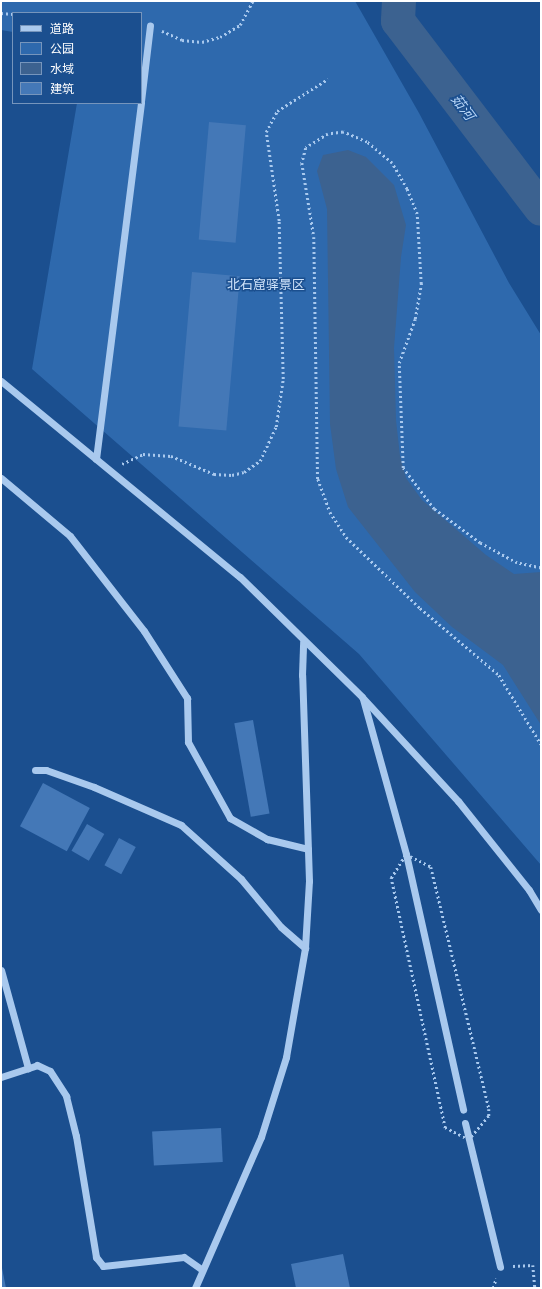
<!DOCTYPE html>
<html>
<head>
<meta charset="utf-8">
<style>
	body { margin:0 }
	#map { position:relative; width:542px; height:1289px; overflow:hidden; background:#1b4f8f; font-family:"DM Sans","Noto Sans SC",sans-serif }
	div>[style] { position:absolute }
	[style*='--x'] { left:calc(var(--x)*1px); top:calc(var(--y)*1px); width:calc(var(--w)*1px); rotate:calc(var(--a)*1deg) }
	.green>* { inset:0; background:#2e69ad }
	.water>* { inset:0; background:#3c6290 }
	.river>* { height:34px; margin:-17px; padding:0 17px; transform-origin:17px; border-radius:17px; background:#3c6290 }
	.building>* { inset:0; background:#4478b7; transform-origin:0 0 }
	.path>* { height:2.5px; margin-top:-1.25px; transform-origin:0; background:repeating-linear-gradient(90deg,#a9c9ee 0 2px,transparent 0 5px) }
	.minor>* { height:7px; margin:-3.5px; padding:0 3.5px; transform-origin:3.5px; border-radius:3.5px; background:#a9c9ee }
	span { translate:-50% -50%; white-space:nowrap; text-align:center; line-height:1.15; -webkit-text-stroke:3px #1b4f8f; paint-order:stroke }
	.park-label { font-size:13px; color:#cfe3fa }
	.water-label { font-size:14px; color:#b5d3f5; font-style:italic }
	.frame { position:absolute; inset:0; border:2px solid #fff; pointer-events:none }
	.legend { position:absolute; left:12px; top:12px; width:130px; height:92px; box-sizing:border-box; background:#1b4f8f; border:1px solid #7695bc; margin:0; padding:5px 7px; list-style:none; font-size:12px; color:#fff }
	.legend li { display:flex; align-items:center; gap:8px; height:20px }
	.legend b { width:20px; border:1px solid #7695bc }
</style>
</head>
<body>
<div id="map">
	<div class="green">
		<div style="clip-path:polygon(1px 1px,355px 1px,419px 113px,509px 283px,541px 335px,541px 865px,359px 654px,32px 369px,77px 103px,141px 103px,141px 13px,13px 13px,13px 32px,1px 30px)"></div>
	</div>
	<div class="water">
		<div style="clip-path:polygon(348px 150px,366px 157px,394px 185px,406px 225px,401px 257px,394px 348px,396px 420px,400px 456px,406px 478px,422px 500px,486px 555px,514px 574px,541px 572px,541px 725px,503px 665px,452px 627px,415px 592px,348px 507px,336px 469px,330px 424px,327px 209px,317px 171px,323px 155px)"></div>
	</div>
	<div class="river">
		<div style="--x:399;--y:1;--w:20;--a:93"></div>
		<div style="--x:398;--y:21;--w:236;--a:52.7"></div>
	</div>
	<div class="building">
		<div style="left:209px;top:122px;width:37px;height:118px;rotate:5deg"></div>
		<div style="left:192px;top:272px;width:48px;height:155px;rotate:5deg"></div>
		<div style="left:253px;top:720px;width:95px;height:19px;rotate:80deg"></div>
		<div style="left:43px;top:783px;width:53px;height:49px;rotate:28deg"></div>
		<div style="left:87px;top:824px;width:20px;height:31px;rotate:30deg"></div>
		<div style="left:119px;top:838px;width:19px;height:31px;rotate:28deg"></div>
		<div style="left:221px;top:1128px;width:34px;height:69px;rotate:87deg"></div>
		<div style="clip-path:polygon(343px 1254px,350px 1288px,296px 1288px,291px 1264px)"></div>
		<div style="clip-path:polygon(1px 1268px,2px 1268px,6px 1288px,1px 1288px)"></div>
	</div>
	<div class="path">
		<div style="--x:1;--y:13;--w:12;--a:5"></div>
		<div style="--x:162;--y:31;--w:22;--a:24"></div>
		<div style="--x:182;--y:40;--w:20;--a:6"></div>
		<div style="--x:202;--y:42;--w:19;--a:-16"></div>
		<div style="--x:220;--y:37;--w:23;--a:-31"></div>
		<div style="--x:240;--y:25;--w:27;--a:-62"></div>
		<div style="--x:122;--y:464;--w:23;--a:-25"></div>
		<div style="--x:143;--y:454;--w:28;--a:4"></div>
		<div style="--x:171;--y:456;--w:47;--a:22.7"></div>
		<div style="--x:214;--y:474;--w:18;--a:3"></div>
		<div style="--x:232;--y:475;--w:12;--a:-14"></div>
		<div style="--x:244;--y:472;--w:19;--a:-35"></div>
		<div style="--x:260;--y:461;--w:38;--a:-65"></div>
		<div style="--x:276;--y:427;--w:49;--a:-81.7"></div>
		<div style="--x:283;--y:379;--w:158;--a:-91.5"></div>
		<div style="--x:279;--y:221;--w:90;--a:-98.3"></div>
		<div style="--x:266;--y:132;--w:24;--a:-62"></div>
		<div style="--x:277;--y:111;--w:60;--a:-32.1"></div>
		<div style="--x:541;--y:568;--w:25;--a:-168"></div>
		<div style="--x:517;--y:563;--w:42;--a:-151.6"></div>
		<div style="--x:480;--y:543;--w:57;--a:-143.5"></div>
		<div style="--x:434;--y:509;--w:51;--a:-127.1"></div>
		<div style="--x:403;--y:468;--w:105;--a:-92.2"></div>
		<div style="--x:399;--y:363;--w:47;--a:-70"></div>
		<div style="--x:415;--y:319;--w:36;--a:-80"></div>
		<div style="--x:421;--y:284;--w:70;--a:-93.3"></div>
		<div style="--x:417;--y:214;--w:27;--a:-112"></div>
		<div style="--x:407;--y:189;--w:30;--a:-120"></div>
		<div style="--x:392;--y:163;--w:33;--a:-140"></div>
		<div style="--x:367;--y:142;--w:26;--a:-157"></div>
		<div style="--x:343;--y:132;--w:15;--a:172"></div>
		<div style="--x:328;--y:134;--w:26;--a:148"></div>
		<div style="--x:306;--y:148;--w:16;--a:105"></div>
		<div style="--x:302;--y:163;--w:75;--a:80.8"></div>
		<div style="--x:314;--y:237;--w:242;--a:89.1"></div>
		<div style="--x:318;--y:479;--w:35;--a:70"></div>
		<div style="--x:330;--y:512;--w:30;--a:57"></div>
		<div style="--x:346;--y:537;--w:103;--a:43.8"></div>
		<div style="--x:420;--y:608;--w:104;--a:40.3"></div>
		<div style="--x:499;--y:675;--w:81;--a:58.7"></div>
		<div style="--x:406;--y:854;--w:28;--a:27"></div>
		<div style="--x:431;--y:867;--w:249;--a:76.5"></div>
		<div style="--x:489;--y:1109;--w:7;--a:90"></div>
		<div style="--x:489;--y:1116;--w:31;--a:130"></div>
		<div style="--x:469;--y:1140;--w:27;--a:-153"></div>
		<div style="--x:445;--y:1128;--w:256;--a:-102.2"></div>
		<div style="--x:391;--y:878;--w:28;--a:-58"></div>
		<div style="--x:513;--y:1266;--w:20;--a:-3"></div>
		<div style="--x:533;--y:1265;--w:23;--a:85"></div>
		<div style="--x:493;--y:1288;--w:10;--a:-73"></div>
	</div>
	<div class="minor">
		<div style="--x:141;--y:101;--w:76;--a:-83.2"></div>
		<div style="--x:1;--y:381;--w:309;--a:39.4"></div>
		<div style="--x:240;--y:577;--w:171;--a:44.5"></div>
		<div style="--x:362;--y:697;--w:142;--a:47.3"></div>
		<div style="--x:458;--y:801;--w:114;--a:51.4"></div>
		<div style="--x:529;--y:890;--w:23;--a:59"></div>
		<div style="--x:96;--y:459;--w:359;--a:-82.8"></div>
		<div style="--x:1;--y:478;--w:90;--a:40"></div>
		<div style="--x:70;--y:536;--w:120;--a:52.1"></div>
		<div style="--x:144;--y:631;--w:80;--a:57.3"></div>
		<div style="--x:187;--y:698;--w:44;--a:88.7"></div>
		<div style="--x:188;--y:742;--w:87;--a:61.1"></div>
		<div style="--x:230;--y:818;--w:43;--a:29.6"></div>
		<div style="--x:267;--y:839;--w:42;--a:13.7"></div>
		<div style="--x:363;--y:699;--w:161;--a:74.5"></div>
		<div style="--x:406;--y:854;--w:262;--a:77.4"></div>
		<div style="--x:35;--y:770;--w:11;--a:0"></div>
		<div style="--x:46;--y:770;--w:51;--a:19.5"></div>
		<div style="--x:94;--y:787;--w:95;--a:23.6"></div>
		<div style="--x:181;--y:825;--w:81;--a:42"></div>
		<div style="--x:241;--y:879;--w:62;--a:50.2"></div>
		<div style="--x:281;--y:927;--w:32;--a:41"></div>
		<div style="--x:1;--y:970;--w:102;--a:74.6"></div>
		<div style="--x:1;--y:1077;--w:38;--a:-18"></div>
		<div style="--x:37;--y:1065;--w:14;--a:25"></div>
		<div style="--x:50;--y:1071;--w:30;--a:57"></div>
		<div style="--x:66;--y:1096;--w:41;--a:76"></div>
		<div style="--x:76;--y:1136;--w:123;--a:80.6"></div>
		<div style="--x:96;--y:1257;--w:11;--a:52"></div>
		<div style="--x:103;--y:1266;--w:81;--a:-6.3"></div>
		<div style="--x:184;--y:1257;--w:21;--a:35"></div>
		<div style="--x:465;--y:1123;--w:148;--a:76.3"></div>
		<div style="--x:195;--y:1288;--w:165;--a:-66.4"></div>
		<div style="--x:261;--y:1137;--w:84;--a:-72.6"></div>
		<div style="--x:286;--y:1057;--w:111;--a:-80.1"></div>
		<div style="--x:305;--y:948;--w:67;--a:-86.6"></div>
		<div style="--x:309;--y:881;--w:206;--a:-91.9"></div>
		<div style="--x:302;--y:675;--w:33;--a:-88"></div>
	</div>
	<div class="park-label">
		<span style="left:266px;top:285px">北石窟驿景区</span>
	</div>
	<div class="water-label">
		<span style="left:463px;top:107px;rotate:53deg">茹河</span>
	</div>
	<div class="frame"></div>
	<ul class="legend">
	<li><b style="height:5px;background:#a9c9ee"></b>道路</li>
	<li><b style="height:11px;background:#2e69ad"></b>公园</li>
	<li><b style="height:11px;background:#3c6290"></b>水域</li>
	<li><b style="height:11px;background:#4478b7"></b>建筑</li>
	</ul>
</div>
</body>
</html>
